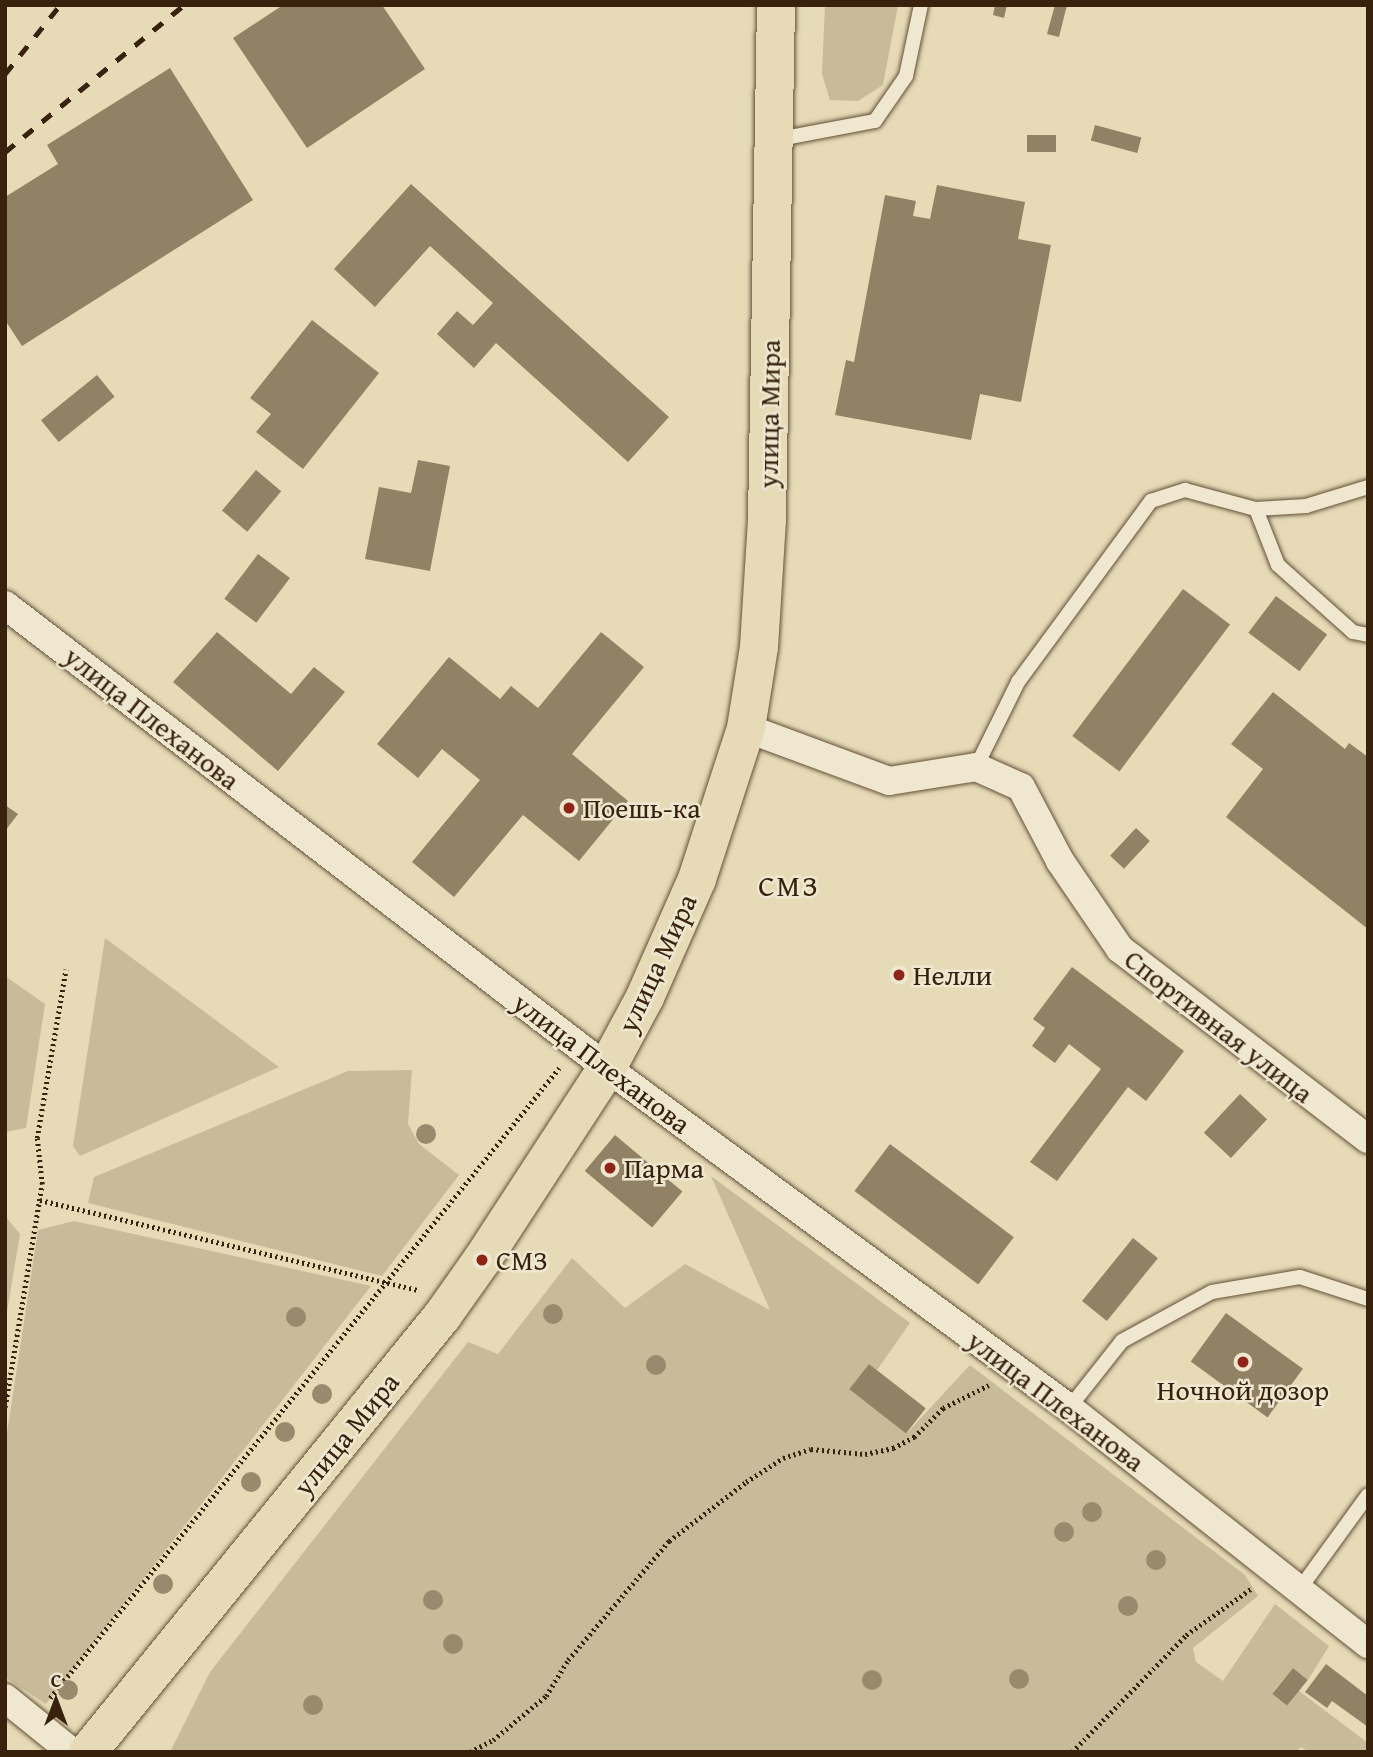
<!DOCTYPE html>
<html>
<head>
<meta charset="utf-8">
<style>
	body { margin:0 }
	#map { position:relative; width:1373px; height:1757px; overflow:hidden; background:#e6dab7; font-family:"Gentium Book Plus",serif }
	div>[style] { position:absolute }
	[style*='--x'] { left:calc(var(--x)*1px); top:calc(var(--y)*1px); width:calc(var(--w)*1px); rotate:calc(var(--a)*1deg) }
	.green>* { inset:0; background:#c8bb9a }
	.building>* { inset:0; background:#928265; transform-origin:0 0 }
	.path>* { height:4.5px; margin-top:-2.25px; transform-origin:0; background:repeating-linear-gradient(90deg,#38220d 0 2px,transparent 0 5.5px) }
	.roads { filter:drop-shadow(0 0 2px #645038) drop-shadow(0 0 2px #645038) }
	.lane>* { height:14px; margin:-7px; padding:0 7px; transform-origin:7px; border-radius:7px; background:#efe7d0 }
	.street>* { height:28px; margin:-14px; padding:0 14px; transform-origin:14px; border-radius:14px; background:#efe7d0 }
	.highway>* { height:38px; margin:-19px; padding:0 19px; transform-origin:19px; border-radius:19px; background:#e6dab7 }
	.rail>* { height:5px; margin-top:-2.5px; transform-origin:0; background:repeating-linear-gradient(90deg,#38220d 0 12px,transparent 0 24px) }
	.trees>* { width:20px; height:20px; margin:-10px; border-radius:50%; background:#9a8a6d }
	.dots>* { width:19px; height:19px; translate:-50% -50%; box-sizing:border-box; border:4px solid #efe7d0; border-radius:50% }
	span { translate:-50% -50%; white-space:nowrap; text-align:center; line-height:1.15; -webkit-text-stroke:5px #efe7d0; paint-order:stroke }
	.street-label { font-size:28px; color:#38220d }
	.poi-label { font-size:28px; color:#38220d }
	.left { translate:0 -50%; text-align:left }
	.neighbourhood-label { font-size:30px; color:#38220d; letter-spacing:2px }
	.frame { position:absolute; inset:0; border:7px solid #38220d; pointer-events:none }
	.north { position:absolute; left:21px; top:1666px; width:70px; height:70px; -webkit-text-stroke:5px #efe7d0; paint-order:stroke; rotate:0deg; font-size:19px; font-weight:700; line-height:28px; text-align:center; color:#38220d }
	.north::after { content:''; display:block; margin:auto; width:24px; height:32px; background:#38220d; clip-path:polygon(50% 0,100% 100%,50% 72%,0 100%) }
</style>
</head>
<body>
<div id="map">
	<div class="green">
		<div style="clip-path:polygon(825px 5px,898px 5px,883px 85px,858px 101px,830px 100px,822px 74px)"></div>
		<div style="clip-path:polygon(105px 938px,279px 1067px,80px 1156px,73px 1146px)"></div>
		<div style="clip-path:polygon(5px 976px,45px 1004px,26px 1128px,5px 1132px)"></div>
		<div style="clip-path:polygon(412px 1070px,408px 1124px,419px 1144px,459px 1175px,382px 1276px,88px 1203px,94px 1177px,348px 1071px)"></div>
		<div style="clip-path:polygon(711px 1176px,910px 1323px,877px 1370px,869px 1364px,850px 1390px,907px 1433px,970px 1365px,1245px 1575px,1258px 1596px,1193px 1648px,1196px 1662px,1223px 1681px,1275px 1604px,1329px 1646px,1308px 1680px,1293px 1668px,1272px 1693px,1299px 1691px,1368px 1743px,1368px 1752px,1309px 1752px,1301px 1747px,1296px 1752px,170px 1752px,210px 1672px,468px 1342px,498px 1354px,572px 1258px,625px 1308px,685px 1264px,770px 1310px)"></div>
		<div style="clip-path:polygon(5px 1216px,20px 1234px,5px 1324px)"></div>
		<div style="clip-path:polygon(74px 1221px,371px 1286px,46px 1704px,5px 1677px,5px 1446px,38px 1230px)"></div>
	</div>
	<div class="building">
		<div style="clip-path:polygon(283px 5px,382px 5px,425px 69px,307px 148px,233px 38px)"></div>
		<div style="clip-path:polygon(995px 5px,1007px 5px,1004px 18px,993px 15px)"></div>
		<div style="clip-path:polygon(1055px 5px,1067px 5px,1059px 37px,1047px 34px)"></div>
		<div style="clip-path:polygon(170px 68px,253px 200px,22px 346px,5px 320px,5px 197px,58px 164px,47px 145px)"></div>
		<div style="left:1095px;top:125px;width:48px;height:16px;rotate:15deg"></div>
		<div style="left:1027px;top:135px;width:29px;height:17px"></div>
		<div style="clip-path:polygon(411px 184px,669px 417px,628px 462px,496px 343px,474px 368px,437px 334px,457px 311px,473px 325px,493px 303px,430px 246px,375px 307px,334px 269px)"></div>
		<div style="clip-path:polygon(937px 185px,1025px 202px,1018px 239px,1051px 245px,1021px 402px,980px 394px,971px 440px,835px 415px,846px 360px,854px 362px,885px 195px,916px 201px,913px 216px,930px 219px)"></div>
		<div style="clip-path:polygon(312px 320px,379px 373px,303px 469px,256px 432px,271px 414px,250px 398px)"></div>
		<div style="left:97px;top:375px;width:28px;height:72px;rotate:51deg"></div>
		<div style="clip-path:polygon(418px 460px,450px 466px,430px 571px,365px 559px,379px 487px,411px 493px)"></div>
		<div style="left:256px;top:470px;width:33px;height:53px;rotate:40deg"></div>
		<div style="left:258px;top:554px;width:40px;height:56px;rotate:37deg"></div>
		<div style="left:1183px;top:589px;width:59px;height:184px;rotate:37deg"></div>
		<div style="left:1276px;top:596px;width:64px;height:46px;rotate:37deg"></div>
		<div style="clip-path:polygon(217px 632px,291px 694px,314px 667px,345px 692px,278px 771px,173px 682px)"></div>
		<div style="clip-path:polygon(601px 632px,644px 667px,572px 754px,628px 801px,579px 861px,523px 815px,454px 897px,412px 862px,480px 780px,442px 749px,418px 778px,377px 744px,449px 657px,500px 699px,511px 686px,538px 708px)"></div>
		<div style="clip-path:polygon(1273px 692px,1345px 749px,1349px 743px,1368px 757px,1368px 929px,1226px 817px,1263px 769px,1231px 744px)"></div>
		<div style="clip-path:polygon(5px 805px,18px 814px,5px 831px)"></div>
		<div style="left:1136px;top:828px;width:19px;height:38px;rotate:43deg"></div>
		<div style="clip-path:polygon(1072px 967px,1184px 1051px,1146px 1101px,1128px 1087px,1057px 1181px,1030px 1162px,1101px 1069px,1069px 1044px,1055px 1063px,1032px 1046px,1045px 1028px,1033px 1019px)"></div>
		<div style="left:1240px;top:1094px;width:37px;height:53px;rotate:43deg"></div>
		<div style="left:615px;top:1135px;width:88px;height:47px;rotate:40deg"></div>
		<div style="left:890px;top:1144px;width:155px;height:59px;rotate:37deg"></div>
		<div style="left:1133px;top:1238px;width:32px;height:81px;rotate:39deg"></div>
		<div style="left:1226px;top:1313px;width:95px;height:60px;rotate:36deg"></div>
		<div style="left:869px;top:1364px;width:72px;height:32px;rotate:38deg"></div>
		<div style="clip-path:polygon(1326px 1664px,1368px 1696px,1368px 1727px,1332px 1701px,1327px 1708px,1305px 1692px)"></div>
		<div style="left:1293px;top:1668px;width:19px;height:33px;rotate:39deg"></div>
	</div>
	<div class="path">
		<div style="--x:40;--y:1200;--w:390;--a:13.4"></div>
		<div style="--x:5;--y:1407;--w:226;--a:-80.6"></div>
		<div style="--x:42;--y:1184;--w:46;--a:-96.2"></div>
		<div style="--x:37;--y:1138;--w:171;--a:-80.3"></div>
		<div style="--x:50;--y:1698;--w:810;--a:-51.06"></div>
		<div style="--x:470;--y:1752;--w:26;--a:-28"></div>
		<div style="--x:493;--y:1740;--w:69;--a:-39.7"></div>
		<div style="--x:546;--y:1696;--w:42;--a:-58.6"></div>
		<div style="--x:568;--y:1660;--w:156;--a:-49.7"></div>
		<div style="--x:669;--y:1541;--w:97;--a:-37.5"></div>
		<div style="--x:746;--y:1482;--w:44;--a:-33"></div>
		<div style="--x:783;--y:1458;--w:29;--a:-18"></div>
		<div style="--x:811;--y:1449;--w:54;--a:5.3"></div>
		<div style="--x:865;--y:1454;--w:29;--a:-12"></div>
		<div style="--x:893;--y:1448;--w:24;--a:-28"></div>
		<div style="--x:914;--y:1437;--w:41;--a:-45"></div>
		<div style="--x:943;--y:1408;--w:51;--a:-26.6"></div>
		<div style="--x:1072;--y:1752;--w:163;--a:-45.7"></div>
		<div style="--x:1186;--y:1635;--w:81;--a:-35.5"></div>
	</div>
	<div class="roads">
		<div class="lane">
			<div style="--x:774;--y:140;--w:103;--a:-10.7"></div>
			<div style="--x:875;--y:121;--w:55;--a:-55.4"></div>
			<div style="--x:906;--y:76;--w:73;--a:-78.1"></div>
			<div style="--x:1256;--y:509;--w:60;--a:68.6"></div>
			<div style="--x:1278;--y:565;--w:101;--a:41.8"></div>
			<div style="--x:1353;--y:632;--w:15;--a:11"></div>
			<div style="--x:976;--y:767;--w:95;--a:-63.7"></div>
			<div style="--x:1018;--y:682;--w:225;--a:-53.7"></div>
			<div style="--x:1151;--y:501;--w:36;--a:-18"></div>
			<div style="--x:1185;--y:490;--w:73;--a:15"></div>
			<div style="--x:1256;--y:509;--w:50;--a:-3.4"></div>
			<div style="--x:1306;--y:506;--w:65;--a:-17"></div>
			<div style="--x:1069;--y:1408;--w:85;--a:-51.7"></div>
			<div style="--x:1122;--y:1341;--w:102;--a:-28.6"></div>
			<div style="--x:1212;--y:1292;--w:89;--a:-9.7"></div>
			<div style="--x:1300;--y:1277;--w:71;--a:17.9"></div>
			<div style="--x:1299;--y:1590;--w:117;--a:-54"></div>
		</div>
		<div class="street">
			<div style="--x:5;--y:605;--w:759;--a:37.56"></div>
			<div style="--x:607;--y:1068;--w:574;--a:36.35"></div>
			<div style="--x:1069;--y:1408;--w:381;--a:38.3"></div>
			<div style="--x:746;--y:728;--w:153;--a:20.3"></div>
			<div style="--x:889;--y:781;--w:88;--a:-9.1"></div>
			<div style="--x:976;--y:767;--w:49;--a:24"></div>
			<div style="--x:1021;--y:787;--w:84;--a:62.2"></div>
			<div style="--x:1060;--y:861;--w:107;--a:55.7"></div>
			<div style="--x:1120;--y:949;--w:312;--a:37.5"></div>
			<div style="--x:5;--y:1698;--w:86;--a:38.9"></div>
		</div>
		<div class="highway">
			<div style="--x:88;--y:1752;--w:563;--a:-50.91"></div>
			<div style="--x:443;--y:1315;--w:67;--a:-54.7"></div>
			<div style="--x:482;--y:1260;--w:229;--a:-56.9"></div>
			<div style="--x:607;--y:1068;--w:81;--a:-61.8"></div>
			<div style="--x:645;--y:997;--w:129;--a:-66.2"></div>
			<div style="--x:697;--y:879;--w:159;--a:-72"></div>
			<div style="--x:746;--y:728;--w:82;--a:-80.9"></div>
			<div style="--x:759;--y:647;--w:127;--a:-86.4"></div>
			<div style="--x:767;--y:520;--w:515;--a:-89"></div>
		</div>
	</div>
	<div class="rail">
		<div style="--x:5;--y:74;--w:88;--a:-51.4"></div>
		<div style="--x:5;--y:152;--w:232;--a:-39.4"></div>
	</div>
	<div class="trees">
		<div style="left:426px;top:1134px"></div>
		<div style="left:553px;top:1314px"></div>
		<div style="left:296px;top:1317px"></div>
		<div style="left:656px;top:1365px"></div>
		<div style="left:322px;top:1394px"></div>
		<div style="left:285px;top:1432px"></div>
		<div style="left:251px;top:1482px"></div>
		<div style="left:1092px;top:1512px"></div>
		<div style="left:1064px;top:1532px"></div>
		<div style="left:1156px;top:1560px"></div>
		<div style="left:163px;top:1584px"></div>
		<div style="left:433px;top:1600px"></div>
		<div style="left:1128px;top:1606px"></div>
		<div style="left:453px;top:1644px"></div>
		<div style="left:1019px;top:1679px"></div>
		<div style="left:872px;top:1680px"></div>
		<div style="left:68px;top:1690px"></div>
		<div style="left:313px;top:1705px"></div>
	</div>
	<div class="dots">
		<div style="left:569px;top:808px;background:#8f2418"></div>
		<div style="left:899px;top:975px;background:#8f2418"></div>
		<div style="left:610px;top:1168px;background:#8f2418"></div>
		<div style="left:482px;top:1260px;background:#8f2418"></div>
		<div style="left:1243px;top:1362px;background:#8f2418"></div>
	</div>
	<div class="street-label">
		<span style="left:769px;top:414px;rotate:-89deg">улица Мира</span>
		<span style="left:152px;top:718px;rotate:38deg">улица Плеханова</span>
		<span style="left:657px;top:963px;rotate:-65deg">улица Мира</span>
		<span style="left:1219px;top:1026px;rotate:38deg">Спортивная улица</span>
		<span style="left:602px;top:1063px;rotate:37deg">улица Плеханова</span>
		<span style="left:1056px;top:1401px;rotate:37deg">улица Плеханова</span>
		<span style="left:346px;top:1434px;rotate:-51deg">улица Мира</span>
	</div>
	<div class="poi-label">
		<span class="left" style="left:583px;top:808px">Поешь-ка</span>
		<span class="left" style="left:913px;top:975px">Нелли</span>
		<span class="left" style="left:624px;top:1168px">Парма</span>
		<span class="left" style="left:496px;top:1260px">СМЗ</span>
		<span style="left:1243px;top:1390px">Ночной дозор</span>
	</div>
	<div class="neighbourhood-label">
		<span style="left:789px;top:885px">СМЗ</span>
	</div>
	<div class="frame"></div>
	<div class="north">С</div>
</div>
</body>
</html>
